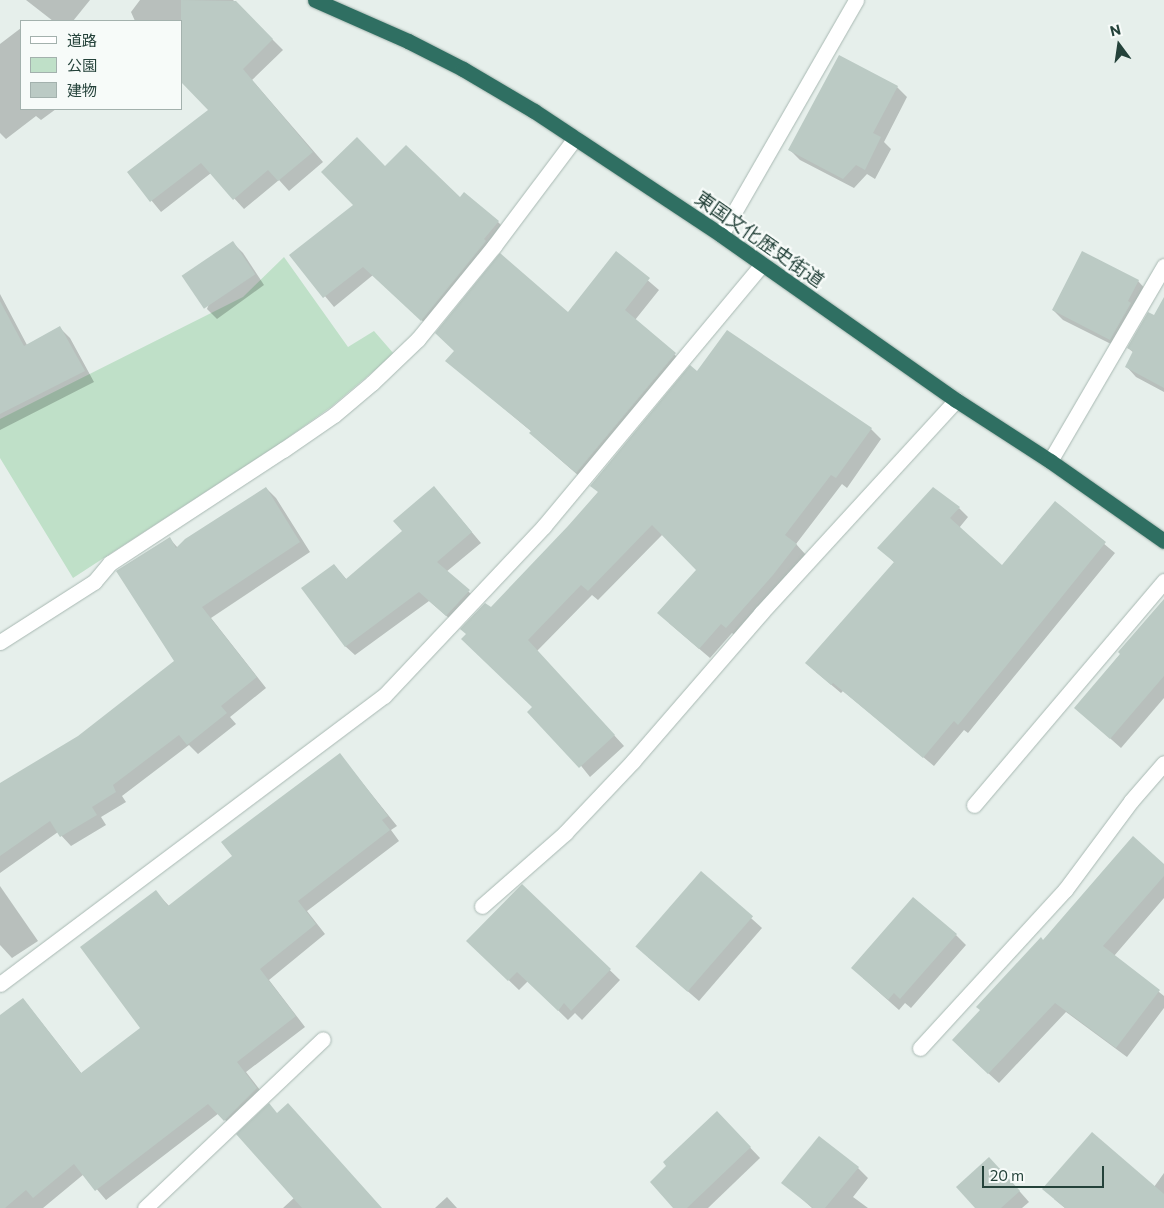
<!DOCTYPE html>
<html>
<head>
<meta charset="utf-8">
<style>
	body { margin:0 }
	#map { position:relative; width:1164px; height:1208px; overflow:hidden; background:#e6efeb; font-family:Commissioner,"Noto Sans JP",sans-serif }
	div>[style] { position:absolute }
	[style*='--x'] { left:calc(var(--x)*1px); top:calc(var(--y)*1px); width:calc(var(--w)*1px); rotate:calc(var(--a)*1deg) }
	.green>* { inset:0; background:#bfe0c8 }
	.shadow>* { inset:0; background:#0003 }
	.building>* { inset:0; background:#bbcac4; transform-origin:0 0 }
	.roads { filter:drop-shadow(0 0 1px #a8b8b2) drop-shadow(0 0 1px #a8b8b2) }
	.minor>* { height:15px; margin:-7.5px; padding:0 7.5px; transform-origin:7.5px; border-radius:7.5px; background:#fff }
	.highway>* { height:15px; margin:-7.5px; padding:0 7.5px; transform-origin:7.5px; border-radius:7.5px; background:#2f6f62 }
	span { translate:-50% -50%; white-space:nowrap; text-align:center; line-height:1.15; -webkit-text-stroke:4.5px #f7fbf9; paint-order:stroke }
	.street-label { font-size:19px; color:#24423a }
	.legend { position:absolute; left:20px; top:20px; width:162px; height:90px; box-sizing:border-box; background:#f7fbf9; border:1px solid #a3b1ad; margin:0; padding:6px 9px; list-style:none; font-size:15px; color:#24423a }
	.legend li { display:flex; align-items:center; gap:10px; height:25px }
	.legend b { width:25px; border:1px solid #a3b1ad }
	.north { position:absolute; left:1094px; top:20px; width:50px; height:50px; -webkit-text-stroke:4px #f7fbf9; paint-order:stroke; rotate:346deg; font-size:14px; font-weight:700; line-height:20px; text-align:center; color:#24423a }
	.north::after { content:''; display:block; margin:auto; width:18px; height:22px; background:#24423a; clip-path:polygon(50% 0,100% 100%,50% 72%,0 100%) }
	.scale { position:absolute; left:982px; top:1166px; width:122px; height:22px; box-sizing:border-box; border:2px solid #24423a; border-top:0; padding-left:6px; font-size:15px; line-height:18px; white-space:nowrap; color:#24423a; -webkit-text-stroke:4px #f7fbf9; paint-order:stroke }
</style>
</head>
<body>
<div id="map">
	<div class="green">
		<div style="clip-path:polygon(284px 257px,348px 347px,374px 331px,394px 354px,331px 407px,279px 444px,73px 578px,0 458px,0 419px,243px 297px)"></div>
	</div>
	<div class="shadow">
		<div style="clip-path:polygon(26px 0,90px 0,73px 21px,53px 21px)"></div>
		<div style="clip-path:polygon(140px 0,233px 0,283px 50px,252px 80px,323px 162px,289px 191px,279px 180px,244px 209px,211px 173px,161px 212px,128px 172px,210px 110px,181px 21px,135px 21px,131px 12px)"></div>
		<div style="clip-path:polygon(21px 28px,21px 109px,56px 109px,41px 120px,36px 116px,6px 139px,0 133px,0 44px)"></div>
		<div style="clip-path:polygon(897px 87px,907px 97px,884px 142px,891px 149px,875px 179px,867px 174px,854px 188px,800px 160px,790px 150px)"></div>
		<div style="clip-path:polygon(385px 168px,460px 199px,498px 222px,507px 231px,431px 329px,373px 275px,334px 307px,291px 255px,355px 205px)"></div>
		<div style="clip-path:polygon(233px 243px,243px 253px,264px 285px,217px 319px,207px 309px)"></div>
		<div style="clip-path:polygon(616px 253px,659px 290px,635px 320px,685px 364px,587px 483px,541px 443px,531px 433px,532px 432px,447px 361px,568px 314px)"></div>
		<div style="clip-path:polygon(1138px 281px,1148px 292px,1121px 349px,1063px 320px,1053px 310px)"></div>
		<div style="clip-path:polygon(0 294px,27px 345px,60px 328px,70px 338px,94px 382px,0 430px)"></div>
		<div style="clip-path:polygon(1164px 322px,1164px 392px,1136px 377px,1126px 366px,1134px 353px,1128px 348px)"></div>
		<div style="clip-path:polygon(698px 373px,871px 429px,881px 439px,847px 488px,842px 484px,796px 544px,806px 555px,737px 637px,732px 633px,710px 658px,669px 623px,698px 570px,663px 534px,598px 600px,592px 595px,537px 651px,624px 746px,590px 777px,534px 707px,491px 609px,569px 527px)"></div>
		<div style="clip-path:polygon(266px 488px,276px 498px,310px 552px,211px 618px,266px 688px,230px 717px,236px 724px,198px 754px,189px 745px,122px 796px,126px 802px,101px 817px,106px 825px,71px 846px,58px 832px,0 873px,0 784px,79px 737px,176px 662px,170px 539px,178px 548px)"></div>
		<div style="clip-path:polygon(443px 498px,481px 543px,446px 572px,479px 601px,457px 625px,429px 601px,355px 655px,345px 646px,334px 565px,347px 580px)"></div>
		<div style="clip-path:polygon(1055px 503px,1115px 553px,968px 733px,964px 730px,934px 766px,843px 691px,841px 693px,816px 672px,895px 563px,889px 557px,959px 508px,968px 517px,959px 528px,1003px 567px)"></div>
		<div style="clip-path:polygon(1164px 601px,1164px 698px,1121px 748px,1076px 708px)"></div>
		<div style="clip-path:polygon(340px 755px,397px 826px,391px 830px,399px 841px,307px 911px,325px 934px,269px 980px,305px 1027px,246px 1072px,267px 1099px,234px 1130px,219px 1113px,106px 1200px,84px 1174px,43px 1208px,0 1208px,0 1017px,23px 999px,82px 1074px,142px 1028px,156px 892px,170px 907px,233px 856px)"></div>
		<div style="clip-path:polygon(1164px 865px,1164px 898px,1114px 956px,1164px 996px,1164px 1008px,1127px 1057px,1066px 1012px,999px 1083px,964px 1051px,1043px 941px)"></div>
		<div style="clip-path:polygon(701px 873px,762px 928px,699px 1001px,648px 957px)"></div>
		<div style="clip-path:polygon(522px 885px,620px 980px,582px 1020px,575px 1013px,568px 1020px,528px 981px,519px 990px,468px 941px)"></div>
		<div style="clip-path:polygon(0 886px,38px 941px,12px 958px,0 945px)"></div>
		<div style="clip-path:polygon(956px 935px,966px 945px,911px 1008px,905px 1003px,899px 1010px,863px 978px)"></div>
		<div style="clip-path:polygon(278px 1114px,381px 1208px,283px 1208px,295px 1197px)"></div>
		<div style="clip-path:polygon(727px 1123px,760px 1158px,708px 1208px,675px 1208px)"></div>
		<div style="clip-path:polygon(858px 1168px,868px 1178px,853px 1197px,868px 1208px,812px 1208px,783px 1182px)"></div>
		<div style="clip-path:polygon(999px 1168px,1029px 1202px,1022px 1208px,977px 1208px)"></div>
		<div style="clip-path:polygon(1164px 1173px,1164px 1208px,1065px 1208px,1054px 1199px,1154px 1187px)"></div>
		<div style="clip-path:polygon(447px 1197px,457px 1208px,435px 1208px)"></div>
	</div>
	<div class="building">
		<div style="clip-path:polygon(181px 0,236px 1px,273px 39px,243px 69px,313px 152px,278px 181px,268px 170px,233px 200px,201px 163px,150px 202px,127px 172px,208px 110px,181px 82px)"></div>
		<div style="clip-path:polygon(839px 55px,898px 86px,873px 133px,881px 137px,865px 170px,856px 165px,843px 179px,788px 150px)"></div>
		<div style="clip-path:polygon(357px 137px,385px 166px,406px 145px,460px 197px,464px 192px,499px 221px,484px 239px,486px 241px,421px 321px,363px 267px,323px 298px,289px 255px,353px 205px,321px 172px)"></div>
		<div style="left:233px;top:241px;width:40px;height:62px;rotate:56deg"></div>
		<div style="clip-path:polygon(616px 251px,650px 278px,625px 310px,676px 353px,576px 473px,529px 433px,531px 431px,445px 361px,454px 351px,435px 333px,500px 253px,568px 312px)"></div>
		<div style="clip-path:polygon(1082px 251px,1139px 280px,1128px 301px,1131px 303px,1110px 340px,1052px 310px)"></div>
		<div style="clip-path:polygon(1164px 297px,1164px 388px,1125px 367px,1133px 351px,1127px 348px,1148px 312px,1154px 315px)"></div>
		<div style="clip-path:polygon(0 301px,24px 346px,60px 326px,85px 371px,0 414px)"></div>
		<div style="clip-path:polygon(727px 330px,872px 428px,836px 478px,831px 475px,785px 535px,797px 544px,773px 575px,726px 628px,721px 624px,699px 649px,657px 613px,696px 570px,652px 525px,588px 591px,581px 585px,528px 640px,615px 735px,579px 768px,527px 712px,532px 707px,461px 639px,466px 634px,460px 629px,485px 603px,491px 607px,568px 526px,598px 492px,590px 486px,690px 365px,697px 371px)"></div>
		<div style="clip-path:polygon(434px 486px,472px 532px,437px 562px,470px 590px,446px 616px,419px 592px,345px 647px,301px 588px,334px 564px,346px 579px,402px 531px,393px 521px)"></div>
		<div style="clip-path:polygon(266px 487px,300px 542px,202px 607px,257px 677px,221px 706px,227px 713px,187px 745px,179px 735px,113px 785px,116px 792px,92px 807px,97px 815px,60px 837px,50px 821px,0 856px,0 783px,78px 736px,174px 661px,116px 571px,170px 537px,176px 548px,185px 539px)"></div>
		<div style="clip-path:polygon(933px 487px,960px 507px,950px 518px,1002px 565px,1055px 501px,1106px 542px,990px 686px,958px 725px,954px 721px,923px 758px,833px 683px,831px 685px,805px 663px,894px 562px,877px 548px)"></div>
		<div style="clip-path:polygon(1164px 599px,1164px 676px,1110px 739px,1074px 708px,1120px 654px,1118px 652px)"></div>
		<div style="clip-path:polygon(340px 753px,388px 816px,382px 820px,390px 830px,298px 901px,316px 924px,260px 969px,296px 1016px,237px 1062px,257px 1088px,224px 1121px,208px 1104px,95px 1191px,74px 1164px,33px 1198px,26px 1190px,5px 1208px,0 1208px,0 1015px,23px 998px,81px 1073px,140px 1028px,80px 947px,156px 890px,168px 906px,232px 856px,221px 842px)"></div>
		<div style="clip-path:polygon(1133px 836px,1164px 864px,1164px 876px,1103px 946px,1160px 990px,1116px 1048px,1055px 1003px,988px 1074px,952px 1040px,980px 1010px,976px 1007px,1041px 937px,1043px 940px)"></div>
		<div style="left:701px;top:871px;width:69px;height:100px;rotate:41deg"></div>
		<div style="clip-path:polygon(522px 884px,611px 969px,571px 1011px,564px 1003px,558px 1011px,517px 972px,508px 981px,466px 941px)"></div>
		<div style="clip-path:polygon(913px 897px,957px 934px,900px 999px,894px 993px,888px 1000px,851px 968px)"></div>
		<div style="clip-path:polygon(269px 1103px,277px 1113px,288px 1103px,382px 1208px,302px 1208px,236px 1134px)"></div>
		<div style="clip-path:polygon(717px 1111px,751px 1147px,687px 1208px,673px 1208px,650px 1182px,666px 1166px,663px 1162px)"></div>
		<div style="clip-path:polygon(1092px 1132px,1164px 1194px,1164px 1208px,1065px 1208px,1042px 1189px)"></div>
		<div style="clip-path:polygon(819px 1136px,859px 1167px,825px 1208px,813px 1208px,781px 1183px)"></div>
		<div style="clip-path:polygon(989px 1157px,1020px 1191px,1001px 1208px,975px 1208px,956px 1187px)"></div>
	</div>
	<div class="roads">
		<div class="minor">
			<div style="--x:721;--y:235;--w:271;--a:-60.1"></div>
			<div style="--x:1050;--y:461;--w:226;--a:-59.7"></div>
			<div style="--x:0;--y:642;--w:112;--a:-32.6"></div>
			<div style="--x:94;--y:582;--w:25;--a:-50"></div>
			<div style="--x:110;--y:563;--w:207;--a:-33.2"></div>
			<div style="--x:283;--y:450;--w:62;--a:-34.5"></div>
			<div style="--x:334;--y:415;--w:50;--a:-40.1"></div>
			<div style="--x:372;--y:383;--w:64;--a:-43.7"></div>
			<div style="--x:418;--y:339;--w:120;--a:-50.7"></div>
			<div style="--x:494;--y:246;--w:135;--a:-53.1"></div>
			<div style="--x:974;--y:805;--w:294;--a:-49.7"></div>
			<div style="--x:482;--y:906;--w:111;--a:-41.3"></div>
			<div style="--x:565;--y:833;--w:99;--a:-46.6"></div>
			<div style="--x:633;--y:761;--w:196;--a:-49.1"></div>
			<div style="--x:761;--y:613;--w:289;--a:-47.5"></div>
			<div style="--x:0;--y:984;--w:480;--a:-36.9"></div>
			<div style="--x:384;--y:696;--w:233;--a:-46.7"></div>
			<div style="--x:544;--y:526;--w:341;--a:-50.2"></div>
			<div style="--x:920;--y:1048;--w:214;--a:-47.5"></div>
			<div style="--x:1065;--y:890;--w:111;--a:-53.4"></div>
			<div style="--x:1131;--y:801;--w:50;--a:-49"></div>
			<div style="--x:145;--y:1208;--w:245;--a:-43.5"></div>
		</div>
		<div class="highway">
			<div style="--x:315;--y:0;--w:102;--a:23.8"></div>
			<div style="--x:408;--y:41;--w:62;--a:27"></div>
			<div style="--x:463;--y:69;--w:82;--a:30.6"></div>
			<div style="--x:534;--y:111;--w:224;--a:33.5"></div>
			<div style="--x:721;--y:235;--w:287;--a:35.1"></div>
			<div style="--x:956;--y:400;--w:112;--a:33"></div>
			<div style="--x:1050;--y:461;--w:139;--a:35.1"></div>
		</div>
	</div>
	<div class="street-label">
		<span style="left:760px;top:239px;rotate:35deg">東国文化歴史街道</span>
	</div>
	<ul class="legend">
	<li><b style="height:6px;background:#fff"></b>道路</li>
	<li><b style="height:14px;background:#bfe0c8"></b>公園</li>
	<li><b style="height:14px;background:#bbcac4"></b>建物</li>
	</ul>
	<div class="north">N</div>
	<div class="scale">20 m</div>
</div>
</body>
</html>
